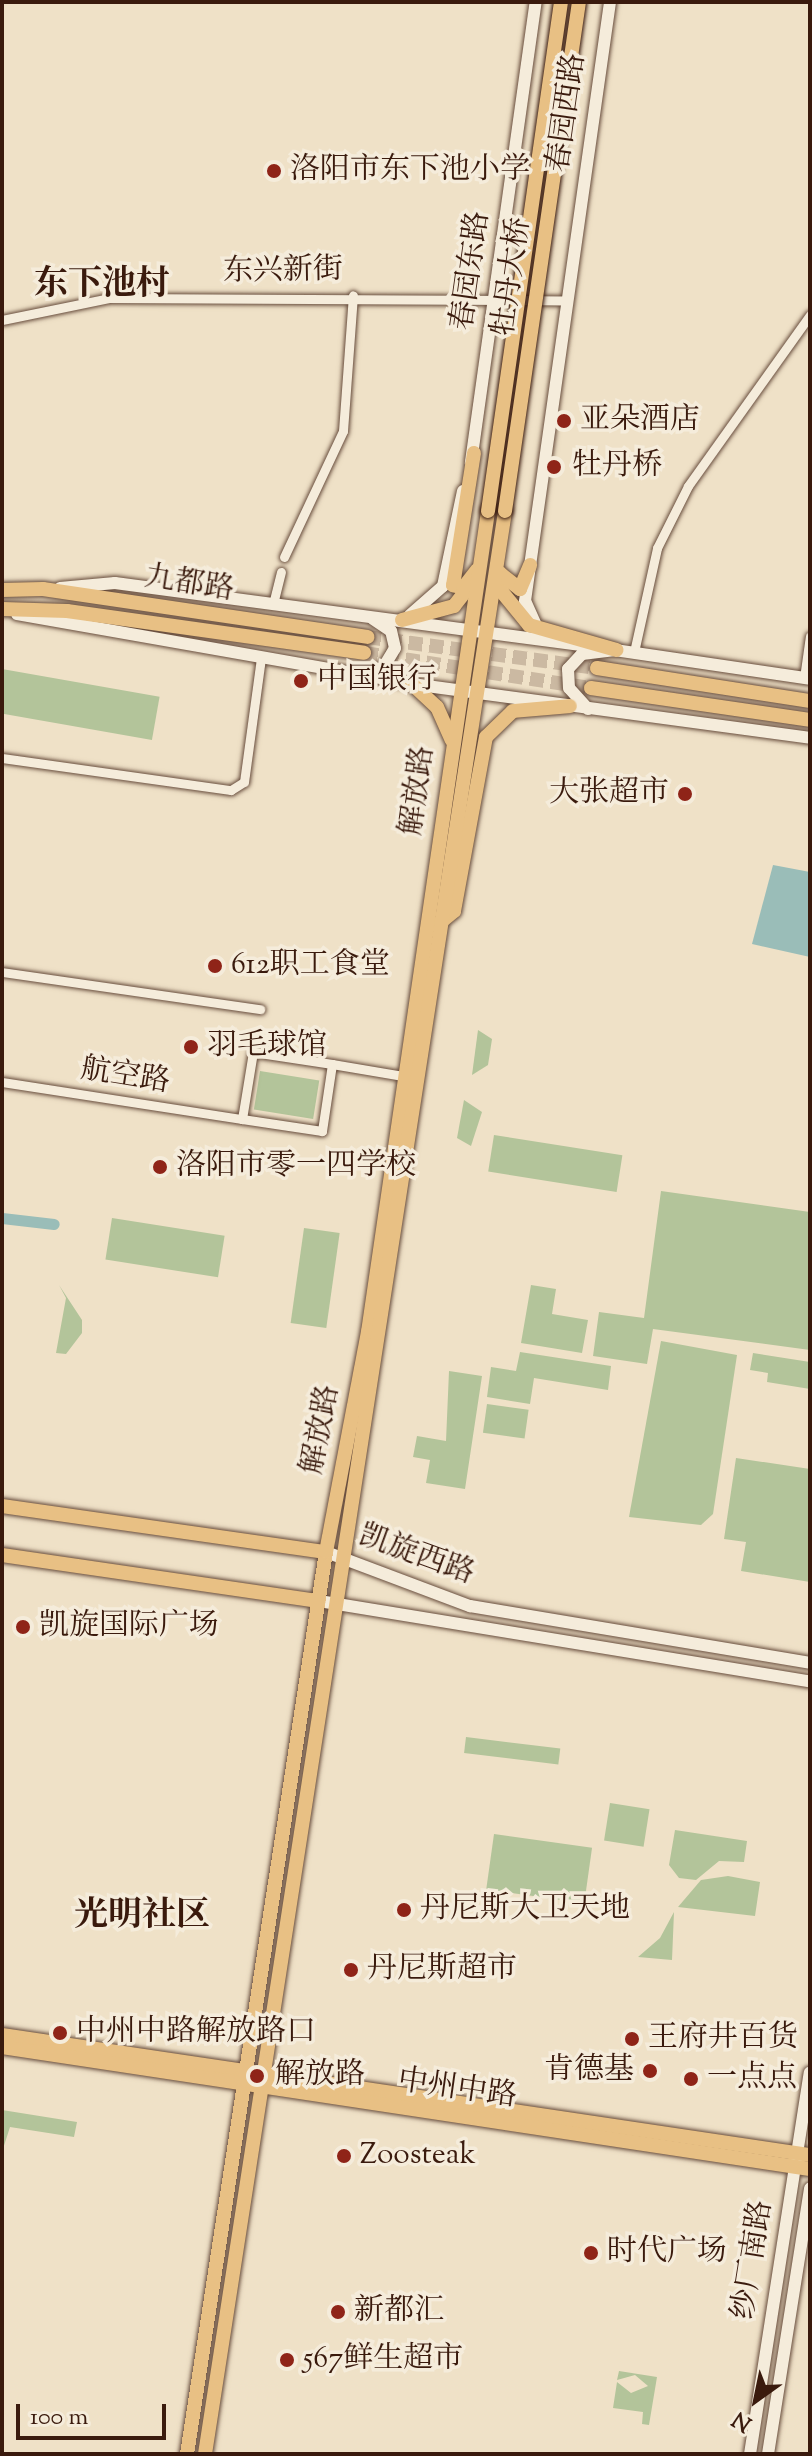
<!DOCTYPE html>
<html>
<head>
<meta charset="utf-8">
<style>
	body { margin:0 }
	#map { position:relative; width:812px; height:2456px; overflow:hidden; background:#efe1c7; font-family:"Sorts Mill Goudy","Noto Serif SC",serif }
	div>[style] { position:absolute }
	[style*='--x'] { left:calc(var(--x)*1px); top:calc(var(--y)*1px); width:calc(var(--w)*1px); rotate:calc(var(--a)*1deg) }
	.green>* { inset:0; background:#b3c49a; transform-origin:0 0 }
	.water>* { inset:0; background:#9abdb8 }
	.canal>* { height:11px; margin:-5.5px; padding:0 5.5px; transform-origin:5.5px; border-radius:5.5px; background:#9abdb8 }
	.primary-tunnel>* { height:14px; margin-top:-7px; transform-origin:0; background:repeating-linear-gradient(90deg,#cbb9a2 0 14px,transparent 0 21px) }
	.roads { filter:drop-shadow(0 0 2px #674c3c) drop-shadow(0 0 2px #674c3c) }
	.street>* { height:9px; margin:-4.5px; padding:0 4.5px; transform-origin:4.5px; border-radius:4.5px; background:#f5ecdb }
	.secondary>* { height:12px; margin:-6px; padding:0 6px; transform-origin:6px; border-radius:6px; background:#f5ecdb }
	.primary>* { height:14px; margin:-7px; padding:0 7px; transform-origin:7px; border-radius:7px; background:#e8c084 }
	.bridges { filter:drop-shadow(0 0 2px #3a1a0d) drop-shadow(0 0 2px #3a1a0d) }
	.primary-bridge>* { height:14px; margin:-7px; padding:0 7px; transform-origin:7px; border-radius:7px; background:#e8c084 }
	.dots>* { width:22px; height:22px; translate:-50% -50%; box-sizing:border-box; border:4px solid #f5ecdb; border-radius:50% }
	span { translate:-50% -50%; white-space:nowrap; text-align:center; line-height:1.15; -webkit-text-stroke:7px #f5ecdb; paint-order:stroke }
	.street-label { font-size:30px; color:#3a1a0d }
	.poi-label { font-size:30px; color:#3a1a0d }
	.left { translate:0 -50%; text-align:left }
	.right { translate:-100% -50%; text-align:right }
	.quarter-label { font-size:34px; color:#3a1a0d; font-weight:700 }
	.frame { position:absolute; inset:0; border:4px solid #3a1a0d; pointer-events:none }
	.north { position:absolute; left:716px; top:2360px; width:80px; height:80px; -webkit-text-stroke:6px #f5ecdb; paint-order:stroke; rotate:213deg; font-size:22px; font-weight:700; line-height:32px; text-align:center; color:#3a1a0d }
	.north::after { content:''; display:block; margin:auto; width:28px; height:36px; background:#3a1a0d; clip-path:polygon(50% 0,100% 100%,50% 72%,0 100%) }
	.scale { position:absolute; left:16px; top:2404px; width:150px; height:36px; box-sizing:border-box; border:4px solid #3a1a0d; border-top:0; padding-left:10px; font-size:24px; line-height:28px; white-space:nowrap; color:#3a1a0d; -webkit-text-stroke:6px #f5ecdb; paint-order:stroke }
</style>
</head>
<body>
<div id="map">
	<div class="green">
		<div style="left:2px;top:669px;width:160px;height:44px;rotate:10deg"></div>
		<div style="clip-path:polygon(478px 1030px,492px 1039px,488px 1065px,472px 1075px)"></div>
		<div style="left:260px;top:1071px;width:60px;height:39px;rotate:9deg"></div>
		<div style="clip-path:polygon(464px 1100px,482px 1112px,471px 1146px,457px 1138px)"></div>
		<div style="left:494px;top:1135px;width:130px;height:37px;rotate:9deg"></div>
		<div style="clip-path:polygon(661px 1191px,810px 1212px,810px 1350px,653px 1329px,647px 1364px,593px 1356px,599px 1312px,644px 1318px)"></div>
		<div style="left:112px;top:1218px;width:114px;height:42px;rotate:9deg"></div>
		<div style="left:304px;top:1228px;width:36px;height:96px;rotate:8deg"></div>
		<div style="clip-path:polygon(59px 1285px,82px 1320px,82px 1333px,66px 1354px,56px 1353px,66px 1298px)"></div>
		<div style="clip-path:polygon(531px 1285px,556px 1289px,552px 1314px,588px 1320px,582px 1353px,521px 1343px)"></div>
		<div style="clip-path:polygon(661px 1341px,737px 1355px,713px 1514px,701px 1525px,629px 1517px)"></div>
		<div style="clip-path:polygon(520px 1352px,611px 1366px,608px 1390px,534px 1378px,530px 1404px,487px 1397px,491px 1367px,516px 1371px)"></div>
		<div style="clip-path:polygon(753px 1353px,810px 1362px,810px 1389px,767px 1382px,768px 1373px,750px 1370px)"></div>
		<div style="clip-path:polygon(449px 1371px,482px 1376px,465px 1489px,426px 1483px,430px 1460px,413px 1457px,417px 1436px,446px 1441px)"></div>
		<div style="left:487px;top:1404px;width:42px;height:29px;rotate:8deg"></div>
		<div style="clip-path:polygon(736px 1458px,810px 1469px,810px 1582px,741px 1571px,746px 1542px,724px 1539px)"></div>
		<div style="left:466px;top:1737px;width:95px;height:16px;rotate:7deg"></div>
		<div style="left:610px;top:1803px;width:40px;height:38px;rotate:9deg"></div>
		<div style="clip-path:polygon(675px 1830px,747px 1841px,744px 1862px,719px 1861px,696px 1880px,679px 1878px,669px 1865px)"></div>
		<div style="left:494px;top:1834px;width:99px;height:56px;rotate:8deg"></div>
		<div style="clip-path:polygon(728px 1876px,760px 1882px,755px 1916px,678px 1907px,701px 1880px)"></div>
		<div style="clip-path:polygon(674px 1912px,672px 1960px,638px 1957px,660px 1938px)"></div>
		<div style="clip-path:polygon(2px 2110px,77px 2122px,74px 2137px,10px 2127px,2px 2152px)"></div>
		<div style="clip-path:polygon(619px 2371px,657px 2377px,649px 2425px,642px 2424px,643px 2412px,613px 2408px,617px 2382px,631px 2393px,648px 2386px,635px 2375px,617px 2380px)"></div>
	</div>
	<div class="water">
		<div style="clip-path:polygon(773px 865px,810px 872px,810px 957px,752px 944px)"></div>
	</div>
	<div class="canal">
		<div style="--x:2;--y:1218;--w:52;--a:6.6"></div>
	</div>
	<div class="primary-tunnel">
		<div style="--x:367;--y:637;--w:232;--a:7.7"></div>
		<div style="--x:364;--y:653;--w:230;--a:8.8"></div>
	</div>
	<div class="roads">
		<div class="street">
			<div style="--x:2;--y:320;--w:109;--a:-11.6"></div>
			<div style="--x:109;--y:298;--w:457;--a:0.3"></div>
			<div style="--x:284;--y:557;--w:139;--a:-64.9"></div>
			<div style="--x:343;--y:431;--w:136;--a:-85.8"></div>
			<div style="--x:273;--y:604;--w:33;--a:-76"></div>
			<div style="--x:634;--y:652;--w:107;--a:-77.5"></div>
			<div style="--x:657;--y:548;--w:69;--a:-63.4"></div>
			<div style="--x:688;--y:486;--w:210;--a:-54.5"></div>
			<div style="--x:804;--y:678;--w:42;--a:-81.9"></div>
			<div style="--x:2;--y:758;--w:231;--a:8"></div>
			<div style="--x:231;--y:790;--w:15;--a:-32"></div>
			<div style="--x:244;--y:782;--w:125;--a:-82.2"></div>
			<div style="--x:2;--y:972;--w:261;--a:8.2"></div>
			<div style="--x:332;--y:1064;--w:68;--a:98.5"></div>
			<div style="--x:322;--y:1131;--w:81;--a:-171.5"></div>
			<div style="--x:242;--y:1119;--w:68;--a:-80.7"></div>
			<div style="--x:253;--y:1052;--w:80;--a:8.6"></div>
			<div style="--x:332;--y:1064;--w:72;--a:9.6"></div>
			<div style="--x:2;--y:1082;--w:243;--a:8.8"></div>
		</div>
		<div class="secondary">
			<div style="--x:471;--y:462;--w:465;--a:-82"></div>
			<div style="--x:60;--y:588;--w:55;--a:-5.2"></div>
			<div style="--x:115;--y:583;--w:470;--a:7.6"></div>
			<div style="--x:17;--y:614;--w:401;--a:10"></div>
			<div style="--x:412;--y:684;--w:402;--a:7.7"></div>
			<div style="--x:410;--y:615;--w:44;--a:-41.3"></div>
			<div style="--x:443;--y:586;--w:97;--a:-78.1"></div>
			<div style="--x:535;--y:623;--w:24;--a:-114"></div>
			<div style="--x:525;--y:601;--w:605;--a:-81.92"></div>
			<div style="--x:608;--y:649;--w:204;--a:8.4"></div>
			<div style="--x:363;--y:674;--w:21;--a:-17"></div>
			<div style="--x:383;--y:668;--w:23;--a:-59"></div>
			<div style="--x:395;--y:648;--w:17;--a:-103"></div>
			<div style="--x:391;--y:631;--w:22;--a:-146"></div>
			<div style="--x:588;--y:709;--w:28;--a:-132"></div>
			<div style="--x:569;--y:688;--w:19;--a:-93"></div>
			<div style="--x:568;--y:669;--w:21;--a:-47"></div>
			<div style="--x:582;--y:654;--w:31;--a:-7"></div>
			<div style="--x:326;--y:1552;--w:154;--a:20.6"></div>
			<div style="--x:470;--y:1606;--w:345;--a:9.5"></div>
			<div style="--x:319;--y:1601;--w:497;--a:9.3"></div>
			<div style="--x:750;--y:2454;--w:386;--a:-81.1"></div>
			<div style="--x:768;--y:2454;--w:269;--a:-81"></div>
		</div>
		<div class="primary">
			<div style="--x:474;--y:453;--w:134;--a:99"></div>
			<div style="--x:453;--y:585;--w:10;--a:17"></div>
			<div style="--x:463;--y:588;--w:23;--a:-52"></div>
			<div style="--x:500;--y:573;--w:19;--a:84"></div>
			<div style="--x:502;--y:592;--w:43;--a:50.7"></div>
			<div style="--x:529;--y:625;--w:91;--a:15.9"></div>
			<div style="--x:502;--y:575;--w:23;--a:38"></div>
			<div style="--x:520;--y:589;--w:26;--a:-67"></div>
			<div style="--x:2;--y:590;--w:41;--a:-1.4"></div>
			<div style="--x:43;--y:589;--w:328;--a:8.4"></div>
			<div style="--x:2;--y:609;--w:65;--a:1.8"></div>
			<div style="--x:67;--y:611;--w:300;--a:8"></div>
			<div style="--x:402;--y:620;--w:54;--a:-15.1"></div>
			<div style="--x:454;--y:606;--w:31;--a:-52"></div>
			<div style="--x:597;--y:668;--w:216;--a:8.8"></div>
			<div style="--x:412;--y:684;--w:34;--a:43"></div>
			<div style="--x:437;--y:707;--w:36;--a:66"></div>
			<div style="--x:591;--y:688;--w:221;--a:8.3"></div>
			<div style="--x:437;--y:925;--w:22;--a:-39"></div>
			<div style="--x:454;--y:911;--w:177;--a:-79.6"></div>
			<div style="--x:486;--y:737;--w:37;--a:-44"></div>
			<div style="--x:513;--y:711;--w:57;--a:-5"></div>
			<div style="--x:2;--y:1506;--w:327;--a:8.1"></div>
			<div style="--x:2;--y:1555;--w:320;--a:8.3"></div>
			<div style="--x:2;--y:2035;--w:817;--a:8.45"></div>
			<div style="--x:2;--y:2047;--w:817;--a:8.59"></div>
			<div style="--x:187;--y:2454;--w:913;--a:-81.24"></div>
			<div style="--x:326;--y:1552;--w:224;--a:-79.2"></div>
			<div style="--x:368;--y:1332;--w:830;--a:-81.68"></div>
			<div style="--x:205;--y:2454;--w:1966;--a:-81.22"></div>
		</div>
	</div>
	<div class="bridges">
		<div class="primary-bridge">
			<div style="--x:488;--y:511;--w:514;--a:-81.84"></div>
			<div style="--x:505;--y:511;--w:514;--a:-81.73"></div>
		</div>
	</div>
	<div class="dots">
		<div style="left:274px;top:171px;background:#8f2418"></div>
		<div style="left:564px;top:421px;background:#8f2418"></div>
		<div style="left:554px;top:467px;background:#8f2418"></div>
		<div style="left:301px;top:681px;background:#8f2418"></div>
		<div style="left:685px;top:794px;background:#8f2418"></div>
		<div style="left:215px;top:966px;background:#8f2418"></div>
		<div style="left:191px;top:1047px;background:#8f2418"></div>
		<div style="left:160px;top:1167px;background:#8f2418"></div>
		<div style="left:23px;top:1627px;background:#8f2418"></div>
		<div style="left:404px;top:1910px;background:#8f2418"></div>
		<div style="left:351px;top:1970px;background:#8f2418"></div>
		<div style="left:60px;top:2033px;background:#8f2418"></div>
		<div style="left:632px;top:2039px;background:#8f2418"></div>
		<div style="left:650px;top:2071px;background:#8f2418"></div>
		<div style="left:257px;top:2076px;background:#8f2418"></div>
		<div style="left:691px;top:2079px;background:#8f2418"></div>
		<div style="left:344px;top:2156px;background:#8f2418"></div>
		<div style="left:591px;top:2253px;background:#8f2418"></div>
		<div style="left:338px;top:2312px;background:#8f2418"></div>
		<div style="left:287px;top:2360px;background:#8f2418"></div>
	</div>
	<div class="street-label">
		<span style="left:568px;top:113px;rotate:-82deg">春园西路</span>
		<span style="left:472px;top:271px;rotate:-82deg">春园东路</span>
		<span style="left:283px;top:272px;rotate:-1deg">东兴新街</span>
		<span style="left:513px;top:277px;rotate:-82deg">牡丹大桥</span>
		<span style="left:189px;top:585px;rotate:9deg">九都路</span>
		<span style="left:419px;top:791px;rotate:-82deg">解放路</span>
		<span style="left:125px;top:1077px;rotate:9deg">航空路</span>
		<span style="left:322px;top:1430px;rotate:-79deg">解放路</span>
		<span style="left:416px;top:1556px;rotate:20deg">凯旋西路</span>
		<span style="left:457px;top:2090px;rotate:8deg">中州中路</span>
		<span style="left:754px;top:2260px;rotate:-81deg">纱厂南路</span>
	</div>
	<div class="poi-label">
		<span class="left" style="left:290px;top:171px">洛阳市东下池小学</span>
		<span class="left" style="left:580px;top:421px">亚朵酒店</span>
		<span class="left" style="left:572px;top:467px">牡丹桥</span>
		<span class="left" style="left:317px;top:681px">中国银行</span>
		<span class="right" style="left:669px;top:794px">大张超市</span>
		<span class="left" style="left:231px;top:966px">612职工食堂</span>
		<span class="left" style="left:207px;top:1047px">羽毛球馆</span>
		<span class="left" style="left:176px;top:1167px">洛阳市零一四学校</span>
		<span class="left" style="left:39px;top:1627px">凯旋国际广场</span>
		<span class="left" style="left:420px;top:1910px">丹尼斯大卫天地</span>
		<span class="left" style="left:367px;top:1970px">丹尼斯超市</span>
		<span class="left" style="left:76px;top:2033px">中州中路解放路口</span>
		<span class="left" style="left:648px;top:2039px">王府井百货</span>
		<span class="right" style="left:634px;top:2071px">肯德基</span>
		<span class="left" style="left:275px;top:2076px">解放路</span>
		<span class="left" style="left:707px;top:2079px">一点点</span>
		<span class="left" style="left:360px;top:2156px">Zoosteak</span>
		<span class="left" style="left:607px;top:2253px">时代广场</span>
		<span class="left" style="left:354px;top:2312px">新都汇</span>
		<span class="left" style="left:303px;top:2360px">567鲜生超市</span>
	</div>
	<div class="quarter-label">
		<span style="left:102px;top:286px">东下池村</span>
		<span style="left:142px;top:1917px">光明社区</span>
	</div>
	<div class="frame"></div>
	<div class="north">N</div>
	<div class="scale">100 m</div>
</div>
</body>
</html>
